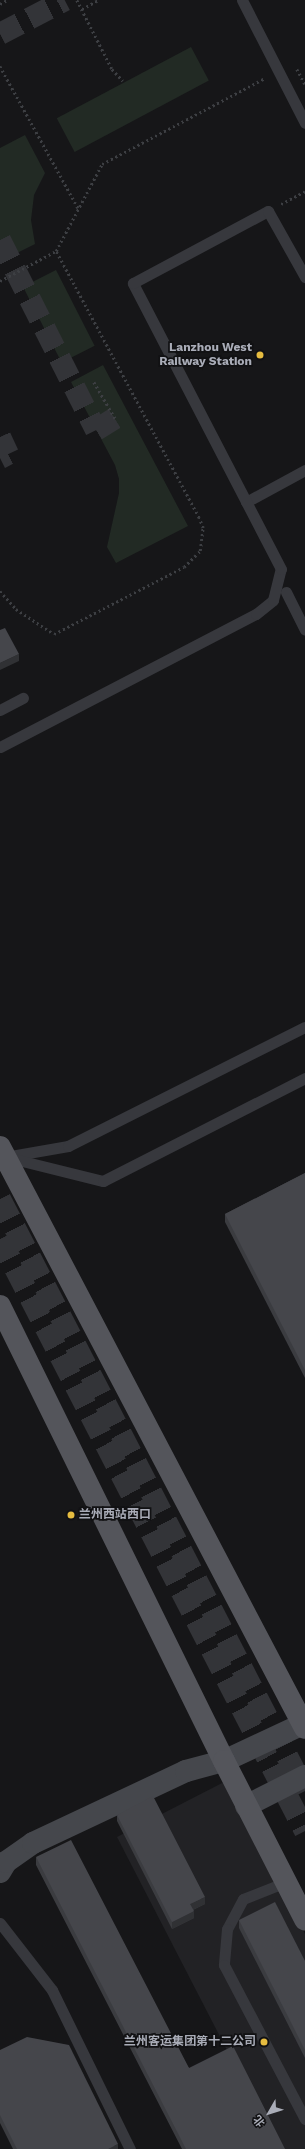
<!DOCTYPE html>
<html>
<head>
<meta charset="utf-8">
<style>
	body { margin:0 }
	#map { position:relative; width:305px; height:2149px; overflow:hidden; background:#161618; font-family:"Work Sans","Noto Sans SC",sans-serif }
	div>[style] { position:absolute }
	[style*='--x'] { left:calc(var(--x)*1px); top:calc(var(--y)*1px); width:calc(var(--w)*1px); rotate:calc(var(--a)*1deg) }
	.built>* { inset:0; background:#222225 }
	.green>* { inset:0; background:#222a24; transform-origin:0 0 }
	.street-tunnel>* { height:22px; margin-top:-11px; transform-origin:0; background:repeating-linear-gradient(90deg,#333438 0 22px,transparent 0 33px) }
	.primary-tunnel>* { height:22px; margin-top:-11px; transform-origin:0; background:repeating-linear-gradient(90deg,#333438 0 22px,transparent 0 33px) }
	.path>* { height:2.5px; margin-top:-1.25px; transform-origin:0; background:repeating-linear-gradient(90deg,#3d3f43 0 2px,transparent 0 5px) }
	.lane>* { height:11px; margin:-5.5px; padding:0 5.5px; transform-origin:5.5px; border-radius:5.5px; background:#37383d }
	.secondary>* { height:22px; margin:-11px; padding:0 11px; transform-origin:11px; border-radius:11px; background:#45474c }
	.primary>* { height:22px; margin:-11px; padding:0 11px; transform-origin:11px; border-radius:11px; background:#54555b }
	.wall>* { inset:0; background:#3b3c40 }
	.shaded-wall>* { inset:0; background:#303134 }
	.building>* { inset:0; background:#45464b }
	.dots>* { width:11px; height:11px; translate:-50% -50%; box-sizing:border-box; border:2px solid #111113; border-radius:50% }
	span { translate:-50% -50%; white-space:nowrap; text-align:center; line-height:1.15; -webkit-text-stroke:3.5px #111113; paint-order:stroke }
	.poi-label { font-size:12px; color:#a9acb7; font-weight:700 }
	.right { translate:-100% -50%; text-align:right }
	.left { translate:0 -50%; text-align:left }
	.north { position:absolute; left:249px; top:2093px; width:40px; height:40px; -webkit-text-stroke:3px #111113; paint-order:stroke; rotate:231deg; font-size:11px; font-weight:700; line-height:16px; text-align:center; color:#a9acb7 }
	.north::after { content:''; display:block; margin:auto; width:14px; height:18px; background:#a9acb7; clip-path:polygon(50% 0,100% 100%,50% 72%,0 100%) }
</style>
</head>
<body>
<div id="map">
	<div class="built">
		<div style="clip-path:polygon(226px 1781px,305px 1934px,305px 2149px,278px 2149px,117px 1837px)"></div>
	</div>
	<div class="green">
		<div style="left:191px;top:47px;width:38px;height:152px;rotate:62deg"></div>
		<div style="clip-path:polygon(25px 135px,45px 173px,34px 195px,31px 220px,35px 244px,3px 260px,0 253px,0 148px)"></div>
		<div style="left:56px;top:270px;width:85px;height:37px;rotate:63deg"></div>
		<div style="clip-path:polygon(103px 365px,188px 526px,116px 563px,107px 547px,119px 493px,119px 479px,115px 465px,71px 382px)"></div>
	</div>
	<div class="street-tunnel">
		<div style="--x:0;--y:34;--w:73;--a:-27.6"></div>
		<div style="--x:0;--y:240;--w:213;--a:63.2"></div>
		<div style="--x:96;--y:430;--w:22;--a:-32"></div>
		<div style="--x:0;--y:437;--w:19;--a:65"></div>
		<div style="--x:8;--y:454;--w:9;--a:153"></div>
	</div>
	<div class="primary-tunnel">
		<div style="--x:0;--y:1199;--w:666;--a:62.74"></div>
		<div style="--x:0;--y:1239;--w:666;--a:62.74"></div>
	</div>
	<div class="path">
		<div style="--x:77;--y:0;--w:77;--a:63.1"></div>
		<div style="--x:112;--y:69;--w:16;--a:47"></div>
		<div style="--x:0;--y:4;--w:8;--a:-30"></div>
		<div style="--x:82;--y:9;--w:18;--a:-29"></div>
		<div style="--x:0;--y:66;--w:162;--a:61.2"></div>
		<div style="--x:297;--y:69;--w:17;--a:62"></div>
		<div style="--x:281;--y:204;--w:27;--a:-28"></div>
		<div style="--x:0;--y:281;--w:64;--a:-28.2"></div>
		<div style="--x:94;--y:382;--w:42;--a:59.7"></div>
		<div style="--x:0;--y:591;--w:24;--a:48"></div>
		<div style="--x:16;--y:609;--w:45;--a:33.3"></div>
		<div style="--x:54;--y:634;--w:146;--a:-27.3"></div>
		<div style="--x:184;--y:567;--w:23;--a:-45"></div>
		<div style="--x:200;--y:551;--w:23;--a:-83"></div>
		<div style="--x:203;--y:528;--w:11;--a:-112"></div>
		<div style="--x:199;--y:518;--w:303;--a:-118.2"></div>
		<div style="--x:56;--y:251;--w:98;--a:-62.1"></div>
		<div style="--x:102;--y:164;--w:184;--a:-27.8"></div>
	</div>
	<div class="lane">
		<div style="--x:242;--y:0;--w:138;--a:62.9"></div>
		<div style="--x:246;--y:502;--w:67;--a:-28.5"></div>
		<div style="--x:286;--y:592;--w:42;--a:63.4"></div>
		<div style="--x:0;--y:710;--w:26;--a:-28"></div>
		<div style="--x:0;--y:747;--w:288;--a:-27.5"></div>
		<div style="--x:256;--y:614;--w:22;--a:-39"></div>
		<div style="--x:273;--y:600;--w:32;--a:-76"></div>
		<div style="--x:281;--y:569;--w:322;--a:-117.4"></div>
		<div style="--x:133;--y:283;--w:153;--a:-28.1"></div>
		<div style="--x:268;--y:211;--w:76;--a:60.7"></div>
		<div style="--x:5;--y:1157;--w:64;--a:-9.9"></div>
		<div style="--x:68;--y:1146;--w:265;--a:-26.7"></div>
		<div style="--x:10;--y:1158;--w:96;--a:13.9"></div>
		<div style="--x:103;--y:1181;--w:227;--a:-27"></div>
		<div style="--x:286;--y:1882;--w:46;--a:158.4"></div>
		<div style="--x:243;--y:1899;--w:34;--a:118"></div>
		<div style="--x:227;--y:1929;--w:36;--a:95"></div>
		<div style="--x:224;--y:1965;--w:174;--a:62.3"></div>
		<div style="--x:0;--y:1923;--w:85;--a:52.2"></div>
		<div style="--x:52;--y:1990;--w:177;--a:63.9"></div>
	</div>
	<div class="secondary">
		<div style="--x:246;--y:1806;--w:66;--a:-27"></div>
		<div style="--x:0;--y:1872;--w:12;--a:-59"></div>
		<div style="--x:6;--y:1862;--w:33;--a:-35"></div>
		<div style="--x:33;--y:1843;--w:169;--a:-25.2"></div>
		<div style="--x:186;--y:1771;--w:39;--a:-15"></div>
		<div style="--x:224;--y:1761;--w:89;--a:-25.1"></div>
	</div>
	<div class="primary">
		<div style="--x:0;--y:1147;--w:656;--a:62.3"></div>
		<div style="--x:0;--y:1306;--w:507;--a:63.79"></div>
		<div style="--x:224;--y:1761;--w:178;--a:62.9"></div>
	</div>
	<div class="wall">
		<div style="clip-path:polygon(305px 1173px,305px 1378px,225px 1222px,225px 1214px)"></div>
		<div style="clip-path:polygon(117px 1815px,205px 1904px,193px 1910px,194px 1918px,172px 1929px,117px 1821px)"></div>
		<div style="clip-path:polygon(36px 1857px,189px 2068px,285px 2149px,182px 2149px,36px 1865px)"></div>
		<div style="clip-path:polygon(239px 1920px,305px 1961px,305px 2058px,239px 1928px)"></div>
		<div style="clip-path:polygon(0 2050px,118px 2149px,13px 2149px,0 2123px)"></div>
	</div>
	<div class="shaded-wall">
		<div style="clip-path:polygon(19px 654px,19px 661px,0 670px,0 663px)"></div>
		<div style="clip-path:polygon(205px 1897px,205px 1904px,190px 1911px,190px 1904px)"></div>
		<div style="clip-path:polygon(194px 1911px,194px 1918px,172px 1929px,172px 1922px)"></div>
		<div style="clip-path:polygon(118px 2144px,118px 2149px,108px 2149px)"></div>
	</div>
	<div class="building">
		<div style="clip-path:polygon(5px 628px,19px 654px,0 663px,0 630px)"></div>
		<div style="clip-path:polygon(305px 1173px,305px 1370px,225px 1214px)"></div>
		<div style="clip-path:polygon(153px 1796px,205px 1897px,190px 1904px,194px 1911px,172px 1922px,117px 1815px)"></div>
		<div style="clip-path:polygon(71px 1840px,189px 2068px,233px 2046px,285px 2149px,186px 2149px,36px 1857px)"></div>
		<div style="clip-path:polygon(275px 1902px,305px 1961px,305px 2050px,239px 1920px)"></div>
		<div style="clip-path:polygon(27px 2037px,69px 2045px,118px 2144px,108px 2149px,17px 2149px,0 2115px,0 2050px)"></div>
	</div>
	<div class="dots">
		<div style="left:260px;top:355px;background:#e6bc40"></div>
		<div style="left:71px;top:1515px;background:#e6bc40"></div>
		<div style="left:264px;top:2042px;background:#e6bc40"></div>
	</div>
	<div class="poi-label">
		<span class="right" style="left:252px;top:355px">Lanzhou West<br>Railway Station</span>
		<span class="left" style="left:79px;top:1515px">兰州西站西口</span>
		<span class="right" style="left:256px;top:2042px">兰州客运集团第十二公司</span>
	</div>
	<div class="north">北</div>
</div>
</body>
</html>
